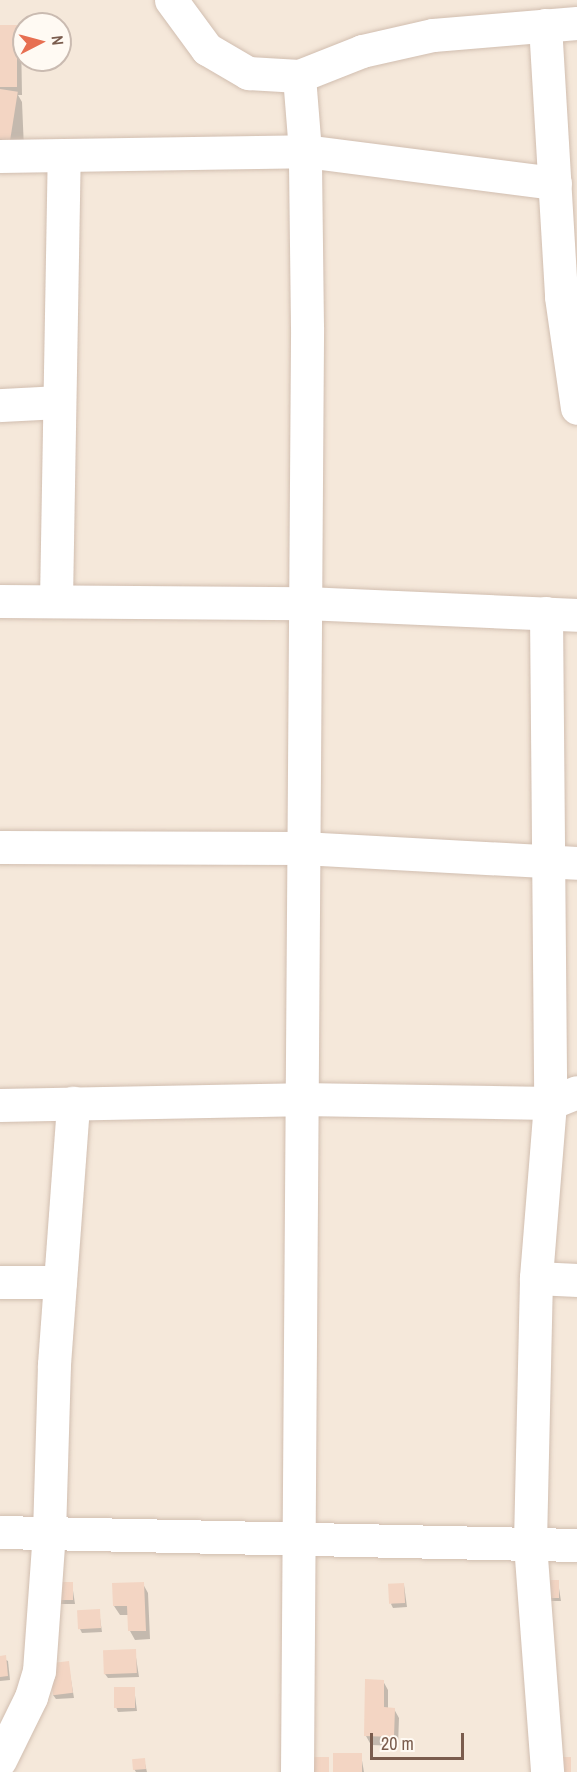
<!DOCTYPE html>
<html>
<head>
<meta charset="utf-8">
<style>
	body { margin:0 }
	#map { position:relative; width:577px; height:1772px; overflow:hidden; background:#fdf6ec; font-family:"Archivo Narrow",sans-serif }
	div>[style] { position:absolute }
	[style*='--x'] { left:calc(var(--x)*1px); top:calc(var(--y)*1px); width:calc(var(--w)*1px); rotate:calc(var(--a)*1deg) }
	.residential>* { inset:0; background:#f5e8da }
	.shadow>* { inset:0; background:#0003 }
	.building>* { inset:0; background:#f3d5c3; transform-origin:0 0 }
	.roads { filter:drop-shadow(0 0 2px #d1beb0) drop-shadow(0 0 2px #d1beb0) }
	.minor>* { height:33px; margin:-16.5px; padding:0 16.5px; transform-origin:16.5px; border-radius:16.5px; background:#fff }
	span { translate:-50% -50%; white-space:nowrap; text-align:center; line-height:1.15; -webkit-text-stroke:5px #fffaf3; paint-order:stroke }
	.north { position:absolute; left:12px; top:12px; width:60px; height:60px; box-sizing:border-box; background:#fffaf3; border:2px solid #cabbb1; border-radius:50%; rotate:84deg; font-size:16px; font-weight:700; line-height:24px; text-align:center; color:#7a5c4d }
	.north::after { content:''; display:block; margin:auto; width:21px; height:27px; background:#e76f51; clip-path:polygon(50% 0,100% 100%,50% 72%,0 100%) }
	.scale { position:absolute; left:370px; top:1733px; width:94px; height:27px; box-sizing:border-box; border:3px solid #7a5c4d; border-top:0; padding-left:8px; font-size:18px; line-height:21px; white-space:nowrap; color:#7a5c4d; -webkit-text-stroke:4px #fffaf3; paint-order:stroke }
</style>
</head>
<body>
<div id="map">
	<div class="residential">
		<div style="clip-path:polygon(evenodd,0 0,577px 0,577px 1772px,0 1772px,0 0,24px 24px,60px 24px,60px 60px,24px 60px,24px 24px)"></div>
	</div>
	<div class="shadow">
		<div style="clip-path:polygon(0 27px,16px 27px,21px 36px,22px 95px,18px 95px,22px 102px,24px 149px,0 143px)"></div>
		<div style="clip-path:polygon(558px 1582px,561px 1601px,544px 1601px)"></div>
		<div style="clip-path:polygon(72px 1584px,75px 1604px,57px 1604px)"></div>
		<div style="clip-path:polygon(143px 1584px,148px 1593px,150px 1639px,135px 1640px,130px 1631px,129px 1615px,120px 1615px,114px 1606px)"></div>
		<div style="clip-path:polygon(404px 1585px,407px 1607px,393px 1608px,391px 1604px)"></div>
		<div style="clip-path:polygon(99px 1611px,102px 1632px,82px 1633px,80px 1629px)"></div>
		<div style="clip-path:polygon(135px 1651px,139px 1677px,108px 1678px,105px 1674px)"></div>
		<div style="clip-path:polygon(0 1657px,8px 1661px,10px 1680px,0 1681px)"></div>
		<div style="clip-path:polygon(68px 1662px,74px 1698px,56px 1699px,53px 1695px)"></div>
		<div style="clip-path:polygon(383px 1681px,388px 1690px,388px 1709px,394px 1709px,399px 1718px,398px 1746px,371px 1745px,366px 1736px)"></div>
		<div style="clip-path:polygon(134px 1688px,137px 1711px,118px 1712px,116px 1707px)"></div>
		<div style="clip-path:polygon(361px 1755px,364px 1772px,335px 1772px)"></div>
		<div style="clip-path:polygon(144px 1760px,147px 1772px,136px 1772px,134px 1769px)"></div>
	</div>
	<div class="building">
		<div style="left:0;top:25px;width:17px;height:62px"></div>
		<div style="left:0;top:89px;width:18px;height:50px;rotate:9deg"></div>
		<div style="left:539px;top:1580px;width:20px;height:18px"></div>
		<div style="left:52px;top:1582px;width:21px;height:18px"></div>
		<div style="clip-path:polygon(144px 1582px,146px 1631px,128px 1631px,127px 1606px,113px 1606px,112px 1583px)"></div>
		<div style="left:404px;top:1583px;width:20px;height:16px;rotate:87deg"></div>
		<div style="left:100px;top:1609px;width:19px;height:23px;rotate:87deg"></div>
		<div style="left:136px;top:1649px;width:24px;height:33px;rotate:88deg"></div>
		<div style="clip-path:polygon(6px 1655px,8px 1676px,0 1677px,0 1656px)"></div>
		<div style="left:69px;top:1661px;width:32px;height:20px;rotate:83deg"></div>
		<div style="clip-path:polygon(365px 1679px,384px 1680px,384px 1707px,395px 1708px,394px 1737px,364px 1736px)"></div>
		<div style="left:114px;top:1687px;width:21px;height:21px"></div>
		<div style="left:333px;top:1753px;width:29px;height:19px"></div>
		<div style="left:310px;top:1757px;width:19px;height:15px"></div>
		<div style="left:554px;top:1757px;width:17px;height:15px"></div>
		<div style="left:145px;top:1758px;width:11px;height:13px;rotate:85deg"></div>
	</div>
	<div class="roads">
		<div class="minor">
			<div style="--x:171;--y:0;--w:61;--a:53.7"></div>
			<div style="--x:207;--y:49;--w:48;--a:30.3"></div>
			<div style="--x:248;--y:73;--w:51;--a:3.4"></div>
			<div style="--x:299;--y:76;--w:68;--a:-21.6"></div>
			<div style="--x:362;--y:51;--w:73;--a:-12.7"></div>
			<div style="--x:433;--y:35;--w:144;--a:-4.8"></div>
			<div style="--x:545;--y:25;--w:272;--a:86.6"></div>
			<div style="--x:561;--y:297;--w:112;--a:81.8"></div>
			<div style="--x:0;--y:156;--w:305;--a:-0.9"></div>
			<div style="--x:305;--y:151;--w:252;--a:7.3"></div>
			<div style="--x:0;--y:405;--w:57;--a:-3"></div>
			<div style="--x:56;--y:600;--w:445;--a:-89"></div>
			<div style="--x:0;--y:601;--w:305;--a:0.4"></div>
			<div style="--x:305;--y:603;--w:272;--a:2.5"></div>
			<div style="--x:546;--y:613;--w:490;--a:89.5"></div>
			<div style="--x:550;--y:1103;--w:176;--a:94.6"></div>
			<div style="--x:536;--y:1278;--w:266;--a:91.3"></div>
			<div style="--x:530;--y:1544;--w:229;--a:85.7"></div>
			<div style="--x:0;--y:847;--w:302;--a:0.2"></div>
			<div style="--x:302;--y:848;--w:275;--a:3.1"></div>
			<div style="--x:0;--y:1105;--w:299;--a:-1.1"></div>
			<div style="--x:299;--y:1099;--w:251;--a:0.9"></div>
			<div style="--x:550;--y:1103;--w:29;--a:-22"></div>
			<div style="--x:536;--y:1278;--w:41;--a:2.8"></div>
			<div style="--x:0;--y:1282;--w:60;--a:0"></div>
			<div style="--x:0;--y:1532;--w:577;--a:1.29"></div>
			<div style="--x:0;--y:1760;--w:70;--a:-63.8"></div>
			<div style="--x:31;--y:1697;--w:27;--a:-73"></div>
			<div style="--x:39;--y:1671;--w:138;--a:-85.9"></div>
			<div style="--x:49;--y:1533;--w:169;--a:-88.3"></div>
			<div style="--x:54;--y:1364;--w:262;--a:-85.8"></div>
			<div style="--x:297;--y:1772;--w:1445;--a:-89.6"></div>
			<div style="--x:307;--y:327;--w:176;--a:-90.7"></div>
			<div style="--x:305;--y:151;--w:75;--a:-94.6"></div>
		</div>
	</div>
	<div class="north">N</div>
	<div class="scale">20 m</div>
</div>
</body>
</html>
